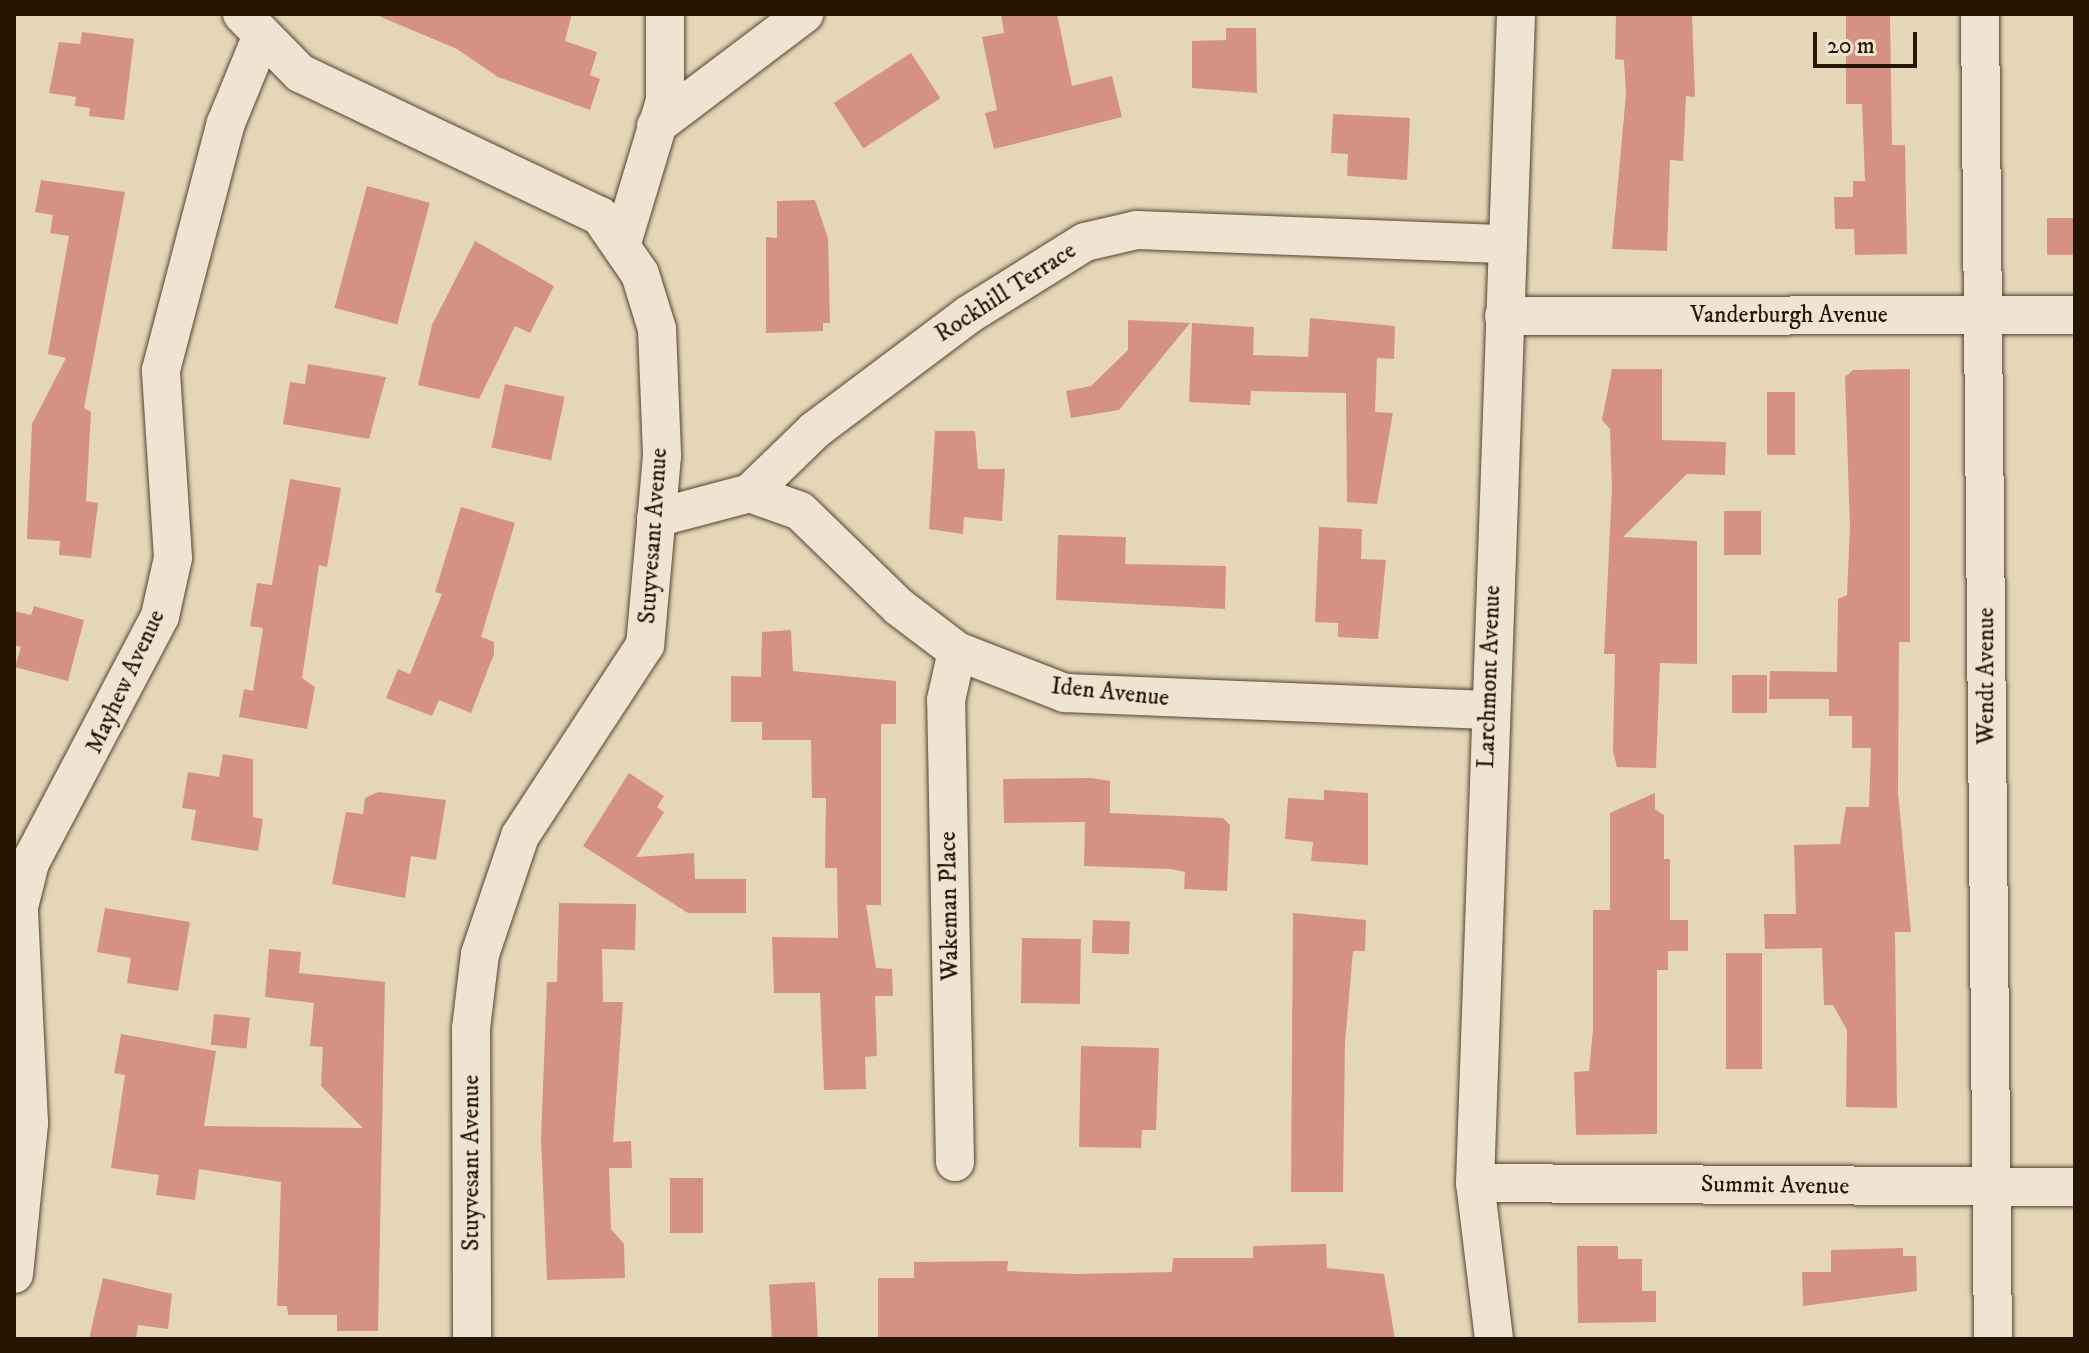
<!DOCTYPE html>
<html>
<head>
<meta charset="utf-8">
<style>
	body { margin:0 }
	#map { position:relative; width:2089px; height:1353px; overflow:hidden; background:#e6d6b8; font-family:"IM FELL DW Pica",serif }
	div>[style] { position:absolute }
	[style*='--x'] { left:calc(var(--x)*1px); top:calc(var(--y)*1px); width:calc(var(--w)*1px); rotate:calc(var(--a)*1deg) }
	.building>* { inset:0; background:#d69185; transform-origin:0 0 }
	.roads { filter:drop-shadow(0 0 2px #554530) drop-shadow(0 0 2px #554530) }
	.minor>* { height:38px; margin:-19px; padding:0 19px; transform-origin:19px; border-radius:19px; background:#efe4d1 }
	span { translate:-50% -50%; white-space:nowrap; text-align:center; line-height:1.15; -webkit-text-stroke:6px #efe4d1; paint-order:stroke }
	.street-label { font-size:24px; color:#251502 }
	.frame { position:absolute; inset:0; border:16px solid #251502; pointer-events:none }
	.scale { position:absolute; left:1813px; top:32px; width:104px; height:36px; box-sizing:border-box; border:4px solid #251502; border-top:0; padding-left:10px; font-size:24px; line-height:28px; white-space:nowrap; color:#251502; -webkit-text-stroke:6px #efe4d1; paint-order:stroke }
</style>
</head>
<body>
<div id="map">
	<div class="building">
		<div style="clip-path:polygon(374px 14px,572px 14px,565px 41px,597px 52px,590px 75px,600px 79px,590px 110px,498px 77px,457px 49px)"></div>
		<div style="clip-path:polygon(1001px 14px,1057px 14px,1072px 86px,1112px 76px,1122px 117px,994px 149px,985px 113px,997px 110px,982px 37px,1004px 33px)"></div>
		<div style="clip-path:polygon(1616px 14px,1692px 14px,1695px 97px,1686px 96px,1683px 161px,1670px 160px,1667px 251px,1612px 249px,1626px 94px,1624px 60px,1615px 59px)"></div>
		<div style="clip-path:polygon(1846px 14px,1890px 14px,1892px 145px,1905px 145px,1907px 254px,1855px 255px,1854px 229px,1835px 229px,1834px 197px,1853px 197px,1853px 181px,1865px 181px,1862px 104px,1846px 104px)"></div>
		<div style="clip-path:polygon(1226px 28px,1256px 28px,1257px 93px,1192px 88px,1192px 41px,1226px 40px)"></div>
		<div style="clip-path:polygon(82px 32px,134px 39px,124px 120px,89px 116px,90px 108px,75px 106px,76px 97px,49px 93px,59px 42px,80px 44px)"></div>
		<div style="left:911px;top:53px;width:54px;height:92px;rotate:57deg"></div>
		<div style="clip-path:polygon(1333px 114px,1410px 118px,1407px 180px,1347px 176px,1348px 154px,1331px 153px)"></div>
		<div style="clip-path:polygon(41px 180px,125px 192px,84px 408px,91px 412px,86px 501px,98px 503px,91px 558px,59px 555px,60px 541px,27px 539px,32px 424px,66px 358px,48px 354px,69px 236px,50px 233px,53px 215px,35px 212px)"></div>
		<div style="left:367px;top:186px;width:65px;height:126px;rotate:15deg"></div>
		<div style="clip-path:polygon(815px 200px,828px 238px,830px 323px,823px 323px,823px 331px,766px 333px,766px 237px,777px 238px,777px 201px)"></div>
		<div style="left:2047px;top:218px;width:28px;height:37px"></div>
		<div style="clip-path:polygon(475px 241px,554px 286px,530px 333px,515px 326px,479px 399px,418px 385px,432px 325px)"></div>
		<div style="clip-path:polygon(1310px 318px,1395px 326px,1394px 359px,1377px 358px,1375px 412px,1393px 413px,1377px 504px,1347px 502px,1346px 393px,1251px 391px,1250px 405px,1189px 402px,1192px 323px,1254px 327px,1253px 355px,1308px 357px)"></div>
		<div style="clip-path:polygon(1128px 320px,1190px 323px,1119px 410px,1071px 418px,1066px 391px,1091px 386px,1128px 350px)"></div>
		<div style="clip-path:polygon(308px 364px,386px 377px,369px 439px,283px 424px,290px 382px,305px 384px)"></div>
		<div style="clip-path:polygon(1612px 369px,1662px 369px,1662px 440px,1726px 442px,1725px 475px,1687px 474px,1623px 537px,1697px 541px,1697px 664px,1660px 663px,1656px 768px,1617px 767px,1613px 751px,1615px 654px,1604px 654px,1612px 489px,1610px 429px,1602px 420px)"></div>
		<div style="clip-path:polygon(1910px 369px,1910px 642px,1899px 642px,1898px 793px,1911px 932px,1895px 932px,1897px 1108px,1846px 1107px,1847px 1030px,1833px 1005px,1824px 1005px,1822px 948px,1765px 949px,1764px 914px,1796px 914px,1794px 845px,1840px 844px,1846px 807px,1869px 807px,1871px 748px,1852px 748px,1852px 716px,1829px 716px,1829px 699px,1769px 699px,1770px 671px,1837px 672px,1838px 599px,1847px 595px,1850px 527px,1845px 377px,1853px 370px)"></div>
		<div style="left:505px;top:384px;width:61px;height:65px;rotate:12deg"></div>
		<div style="left:1795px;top:392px;width:63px;height:28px;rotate:90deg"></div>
		<div style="clip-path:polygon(935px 431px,975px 431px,978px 469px,1005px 469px,1002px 521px,964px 517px,963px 534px,929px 529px)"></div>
		<div style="clip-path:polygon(290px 479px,341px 488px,327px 567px,319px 565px,302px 678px,315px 687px,307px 729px,239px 717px,244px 689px,253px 691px,263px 628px,250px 626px,257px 583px,272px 585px)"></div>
		<div style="clip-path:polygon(461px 507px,515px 523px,481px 637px,494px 642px,494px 654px,471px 713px,439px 700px,432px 716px,386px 698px,398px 669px,410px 674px,442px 594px,435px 592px)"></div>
		<div style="left:1724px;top:511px;width:37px;height:44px"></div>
		<div style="clip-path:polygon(1319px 527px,1362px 529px,1361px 559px,1386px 560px,1378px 639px,1338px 637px,1338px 623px,1315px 622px)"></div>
		<div style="clip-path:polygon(1058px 535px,1126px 537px,1125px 564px,1226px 566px,1225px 609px,1056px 600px)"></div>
		<div style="clip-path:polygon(34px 606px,84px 620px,68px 681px,15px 667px,21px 647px,14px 645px,14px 611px,31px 615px)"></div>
		<div style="clip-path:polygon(791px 630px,793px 671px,896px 681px,896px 724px,881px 724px,881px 905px,866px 905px,876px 968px,892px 969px,893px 996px,875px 996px,877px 1056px,865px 1057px,866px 1089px,824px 1090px,820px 993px,774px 993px,772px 937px,838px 938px,837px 868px,825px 868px,826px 798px,812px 798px,811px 740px,762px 740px,762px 722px,731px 722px,731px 676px,761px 677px,762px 632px)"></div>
		<div style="left:1732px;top:675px;width:35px;height:38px"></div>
		<div style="clip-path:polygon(223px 754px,253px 759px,253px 817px,263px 819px,258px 851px,191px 840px,196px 810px,182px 808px,188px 772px,219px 777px)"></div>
		<div style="clip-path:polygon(629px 773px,664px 796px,657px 807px,664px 812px,636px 857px,694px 853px,695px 879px,746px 879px,746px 913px,688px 913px,583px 846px)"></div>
		<div style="clip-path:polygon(1091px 778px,1110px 781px,1110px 813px,1223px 818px,1230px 825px,1227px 891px,1184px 889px,1185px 872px,1171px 869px,1084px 866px,1085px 822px,1004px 823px,1003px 779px)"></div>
		<div style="clip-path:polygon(1324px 790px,1368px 793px,1368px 865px,1311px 861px,1313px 842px,1285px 839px,1288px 798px,1324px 800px)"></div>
		<div style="clip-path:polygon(378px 792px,446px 800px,436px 860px,411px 856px,405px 898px,332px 884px,346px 812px,363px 814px,365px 798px)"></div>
		<div style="clip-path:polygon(1655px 793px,1655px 809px,1664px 815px,1664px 859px,1670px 859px,1670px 920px,1688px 920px,1688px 951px,1668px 951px,1668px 970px,1657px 970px,1657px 1134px,1576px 1135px,1574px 1072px,1589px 1071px,1593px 1030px,1593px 910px,1610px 910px,1610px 813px)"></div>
		<div style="clip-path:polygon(559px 903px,636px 904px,635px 950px,602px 949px,603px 1002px,623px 1002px,613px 1142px,631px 1141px,632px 1168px,609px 1168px,611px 1229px,624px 1244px,625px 1278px,547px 1280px,541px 1139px,547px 982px,557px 982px)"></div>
		<div style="clip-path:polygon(105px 908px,190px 922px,178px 991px,127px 983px,131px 958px,97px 952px)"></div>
		<div style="clip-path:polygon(1293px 913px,1366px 920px,1365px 951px,1353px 951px,1345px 1043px,1343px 1192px,1291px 1192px)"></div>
		<div style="left:1093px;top:920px;width:37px;height:33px;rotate:2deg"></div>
		<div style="left:1022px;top:938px;width:59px;height:65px;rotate:1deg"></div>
		<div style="clip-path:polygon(269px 949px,301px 952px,299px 973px,385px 982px,378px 1331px,337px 1331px,337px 1315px,288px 1315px,287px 1306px,277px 1306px,281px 1182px,199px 1169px,195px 1200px,156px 1195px,159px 1175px,111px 1168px,125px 1075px,114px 1073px,121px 1034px,216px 1051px,204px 1126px,363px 1128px,321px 1086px,323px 1047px,310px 1046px,314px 1003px,265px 997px)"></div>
		<div style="left:1726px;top:953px;width:36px;height:116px"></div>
		<div style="left:214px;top:1014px;width:36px;height:31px;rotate:6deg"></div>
		<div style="clip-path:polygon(1081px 1046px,1159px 1048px,1156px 1130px,1142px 1130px,1141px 1148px,1079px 1147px)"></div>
		<div style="left:670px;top:1178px;width:33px;height:55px"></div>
		<div style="clip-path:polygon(1326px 1244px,1327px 1268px,1384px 1274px,1395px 1339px,878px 1339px,878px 1278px,914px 1278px,914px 1262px,1008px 1261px,1007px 1271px,1074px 1274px,1172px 1272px,1173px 1258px,1253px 1258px,1253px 1246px)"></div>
		<div style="clip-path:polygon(1577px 1246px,1618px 1246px,1618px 1259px,1642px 1259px,1642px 1291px,1656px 1291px,1656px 1322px,1578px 1323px)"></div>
		<div style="clip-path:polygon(1903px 1248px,1903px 1256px,1916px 1256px,1917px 1291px,1803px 1306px,1802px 1272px,1831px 1272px,1831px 1250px)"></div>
		<div style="clip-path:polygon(103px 1278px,172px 1294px,168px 1329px,138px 1325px,136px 1339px,89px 1339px)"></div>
		<div style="left:815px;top:1282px;width:57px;height:46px;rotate:87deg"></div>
	</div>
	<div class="roads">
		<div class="minor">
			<div style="--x:242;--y:14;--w:83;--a:45.5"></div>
			<div style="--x:300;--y:73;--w:332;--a:25.5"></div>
			<div style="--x:600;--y:216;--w:70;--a:55.4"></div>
			<div style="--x:640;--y:274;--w:58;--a:72.8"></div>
			<div style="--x:657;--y:329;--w:127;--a:87.7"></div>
			<div style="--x:662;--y:456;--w:190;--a:95.1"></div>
			<div style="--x:645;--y:645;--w:228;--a:123.2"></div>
			<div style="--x:520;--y:836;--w:125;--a:108.7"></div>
			<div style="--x:480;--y:954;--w:75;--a:96.9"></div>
			<div style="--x:471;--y:1028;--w:311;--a:89.8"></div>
			<div style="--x:1980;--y:14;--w:1325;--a:89.44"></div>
			<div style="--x:656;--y:126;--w:186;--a:-37.1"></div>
			<div style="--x:622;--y:243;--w:148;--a:-73.2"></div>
			<div style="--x:665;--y:101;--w:87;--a:-90"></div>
			<div style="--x:1504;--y:316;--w:571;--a:-0.1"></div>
			<div style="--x:750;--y:493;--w:91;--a:-44.1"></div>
			<div style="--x:815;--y:430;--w:191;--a:-36.9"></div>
			<div style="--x:968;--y:315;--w:138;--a:-32"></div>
			<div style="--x:1085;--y:242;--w:53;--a:-13"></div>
			<div style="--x:1137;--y:230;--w:370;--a:2.2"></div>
			<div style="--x:656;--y:518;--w:97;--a:-14.9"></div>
			<div style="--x:750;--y:493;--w:53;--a:19.8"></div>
			<div style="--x:800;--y:511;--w:138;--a:44.1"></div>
			<div style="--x:899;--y:607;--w:73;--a:37.2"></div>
			<div style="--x:957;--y:651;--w:116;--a:21.3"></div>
			<div style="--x:1065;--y:693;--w:423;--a:2.3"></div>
			<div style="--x:955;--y:1162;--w:462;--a:-91.1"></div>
			<div style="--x:946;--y:700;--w:50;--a:-77.3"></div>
			<div style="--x:1475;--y:1183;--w:600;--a:0.38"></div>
			<div style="--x:14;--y:1274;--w:152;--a:-84.3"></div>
			<div style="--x:29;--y:1123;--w:216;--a:-92.7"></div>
			<div style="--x:19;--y:907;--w:45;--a:-76"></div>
			<div style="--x:30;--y:863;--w:279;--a:-62.2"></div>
			<div style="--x:160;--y:616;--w:59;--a:-77.4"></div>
			<div style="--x:173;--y:558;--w:188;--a:-93.7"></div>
			<div style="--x:161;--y:370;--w:255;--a:-75.3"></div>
			<div style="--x:226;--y:123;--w:90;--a:-67.7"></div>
			<div style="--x:1494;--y:1339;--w:157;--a:-96.9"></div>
			<div style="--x:1475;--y:1183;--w:1170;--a:-87.99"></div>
		</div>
	</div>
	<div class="street-label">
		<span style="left:1006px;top:293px;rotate:-33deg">Rockhill Terrace</span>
		<span style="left:1789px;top:316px">Vanderburgh Avenue</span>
		<span style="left:654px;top:536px;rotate:-86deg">Stuyvesant Avenue</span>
		<span style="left:1987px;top:676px;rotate:-90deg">Wendt Avenue</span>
		<span style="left:1490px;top:677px;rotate:-88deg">Larchmont Avenue</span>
		<span style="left:126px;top:682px;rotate:-65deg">Mayhew Avenue</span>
		<span style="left:1110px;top:693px;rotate:6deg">Iden Avenue</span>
		<span style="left:950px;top:906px;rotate:-91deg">Wakeman Place</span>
		<span style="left:472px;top:1163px;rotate:-90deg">Stuyvesant Avenue</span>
		<span style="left:1775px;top:1186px;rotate:1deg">Summit Avenue</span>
	</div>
	<div class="frame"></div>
	<div class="scale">20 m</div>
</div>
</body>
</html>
